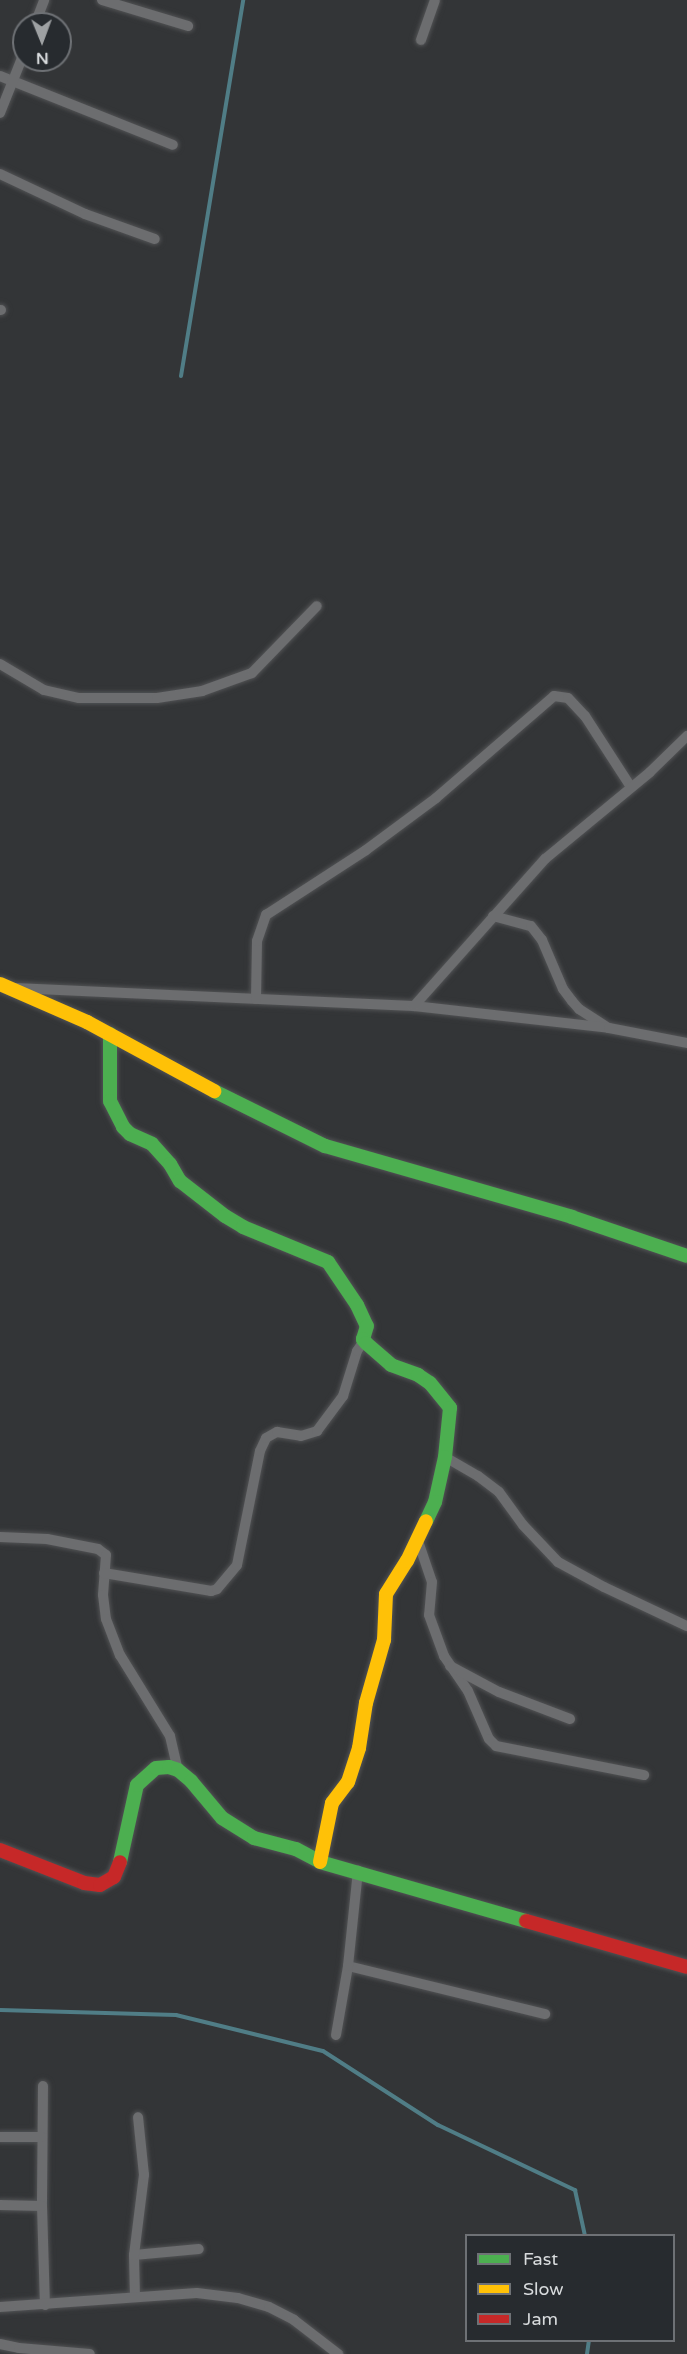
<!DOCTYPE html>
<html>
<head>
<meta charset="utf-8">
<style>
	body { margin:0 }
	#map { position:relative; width:687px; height:2354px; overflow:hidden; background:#333537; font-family:"Varela Round",sans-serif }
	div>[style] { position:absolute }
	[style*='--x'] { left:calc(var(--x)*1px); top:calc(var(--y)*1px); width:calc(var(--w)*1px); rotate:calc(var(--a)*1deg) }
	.stream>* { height:4px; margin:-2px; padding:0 2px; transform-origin:2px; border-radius:2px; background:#507d86 }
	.roads { filter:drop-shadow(0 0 2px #515254) drop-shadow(0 0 2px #515254) }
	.street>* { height:10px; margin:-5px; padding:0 5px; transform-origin:5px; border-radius:5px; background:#6c6d6f }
	.fast>* { height:14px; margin:-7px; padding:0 7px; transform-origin:7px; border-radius:7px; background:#4caf50 }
	.slow>* { height:14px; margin:-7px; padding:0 7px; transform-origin:7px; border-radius:7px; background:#ffc107 }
	.jam>* { height:14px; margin:-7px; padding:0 7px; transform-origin:7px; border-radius:7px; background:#c62828 }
	span { translate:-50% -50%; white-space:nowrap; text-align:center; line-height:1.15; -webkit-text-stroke:6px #272b2f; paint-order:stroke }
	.legend { position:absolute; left:465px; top:2234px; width:210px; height:108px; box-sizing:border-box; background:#272b2f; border:2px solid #6e7175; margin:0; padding:8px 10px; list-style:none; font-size:18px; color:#d8dbdd }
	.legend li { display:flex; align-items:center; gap:12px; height:30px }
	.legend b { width:30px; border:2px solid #6e7175 }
	.north { position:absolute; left:12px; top:12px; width:60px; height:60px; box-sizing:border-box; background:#272b2f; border:2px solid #6e7175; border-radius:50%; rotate:179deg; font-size:16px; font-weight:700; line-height:24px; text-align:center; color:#d8dbdd }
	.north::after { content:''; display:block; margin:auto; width:21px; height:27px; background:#9ea1a3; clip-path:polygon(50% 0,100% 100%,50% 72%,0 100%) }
</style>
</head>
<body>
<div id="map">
	<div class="stream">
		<div style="--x:181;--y:376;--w:381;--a:-80.6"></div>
		<div style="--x:0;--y:2010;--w:176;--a:1.6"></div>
		<div style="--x:176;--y:2015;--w:151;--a:13.8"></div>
		<div style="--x:323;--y:2051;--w:137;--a:32.8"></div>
		<div style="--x:438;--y:2125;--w:152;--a:25.4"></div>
		<div style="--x:575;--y:2190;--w:47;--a:77.7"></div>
		<div style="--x:587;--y:2354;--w:14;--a:-82"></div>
	</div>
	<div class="roads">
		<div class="street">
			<div style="--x:102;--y:0;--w:90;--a:16.8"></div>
			<div style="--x:35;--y:24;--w:26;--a:-69"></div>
			<div style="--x:421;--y:40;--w:42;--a:-70.7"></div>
			<div style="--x:0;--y:76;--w:186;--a:21.7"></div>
			<div style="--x:0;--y:113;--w:65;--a:-68.2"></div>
			<div style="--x:0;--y:174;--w:94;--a:25.2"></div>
			<div style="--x:85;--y:214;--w:74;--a:19.7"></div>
			<div style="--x:0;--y:310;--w:1;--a:0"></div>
			<div style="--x:0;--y:664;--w:51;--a:30.6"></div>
			<div style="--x:44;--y:690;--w:36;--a:13"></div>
			<div style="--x:79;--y:698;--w:78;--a:0"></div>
			<div style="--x:157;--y:698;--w:46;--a:-8.8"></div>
			<div style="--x:202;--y:691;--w:53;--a:-19.8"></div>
			<div style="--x:252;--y:673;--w:93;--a:-45.9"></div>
			<div style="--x:493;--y:916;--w:39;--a:15"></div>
			<div style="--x:531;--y:926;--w:18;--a:52"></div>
			<div style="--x:542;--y:940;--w:53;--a:66.8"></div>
			<div style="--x:563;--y:989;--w:15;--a:53"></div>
			<div style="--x:572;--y:1001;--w:11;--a:49"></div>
			<div style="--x:579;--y:1009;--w:35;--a:33"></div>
			<div style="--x:15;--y:988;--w:399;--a:2.6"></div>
			<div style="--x:414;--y:1006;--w:196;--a:6.4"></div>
			<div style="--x:609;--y:1028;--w:79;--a:10.9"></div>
			<div style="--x:256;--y:999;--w:58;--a:-89"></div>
			<div style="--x:257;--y:941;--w:28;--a:-71"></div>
			<div style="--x:266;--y:915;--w:119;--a:-33"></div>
			<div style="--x:366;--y:850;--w:87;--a:-36.6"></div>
			<div style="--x:436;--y:798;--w:156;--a:-40.8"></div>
			<div style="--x:554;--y:696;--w:14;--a:8"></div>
			<div style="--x:568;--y:698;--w:25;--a:47"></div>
			<div style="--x:585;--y:716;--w:85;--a:57.1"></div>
			<div style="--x:414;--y:1006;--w:197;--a:-48.3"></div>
			<div style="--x:545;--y:859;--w:136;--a:-39.6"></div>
			<div style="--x:650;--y:772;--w:52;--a:-44.2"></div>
			<div style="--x:445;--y:1457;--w:38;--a:30"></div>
			<div style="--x:478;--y:1476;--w:26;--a:37"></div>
			<div style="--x:499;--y:1492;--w:41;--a:54"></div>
			<div style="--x:523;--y:1525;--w:51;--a:46.6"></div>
			<div style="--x:558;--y:1562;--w:52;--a:28.5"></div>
			<div style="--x:604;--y:1587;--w:92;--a:25.2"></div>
			<div style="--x:0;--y:1537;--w:47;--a:2.4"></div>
			<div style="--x:47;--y:1539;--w:52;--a:11.1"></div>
			<div style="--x:98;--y:1549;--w:10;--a:37"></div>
			<div style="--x:106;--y:1555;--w:40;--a:94.3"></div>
			<div style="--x:103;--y:1595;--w:24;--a:83"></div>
			<div style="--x:106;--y:1619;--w:39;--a:69"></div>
			<div style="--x:120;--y:1655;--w:95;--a:58.3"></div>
			<div style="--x:170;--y:1736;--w:35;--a:77"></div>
			<div style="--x:417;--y:1538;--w:46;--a:71.2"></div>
			<div style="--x:432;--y:1582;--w:33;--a:95"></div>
			<div style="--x:429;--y:1615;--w:44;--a:69.9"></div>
			<div style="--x:444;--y:1656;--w:42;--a:55.6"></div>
			<div style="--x:468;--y:1691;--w:52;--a:66.4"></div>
			<div style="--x:489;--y:1739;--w:10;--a:45"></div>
			<div style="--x:496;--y:1746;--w:151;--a:11.1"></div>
			<div style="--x:104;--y:1573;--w:109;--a:9.5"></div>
			<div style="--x:211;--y:1591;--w:6;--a:-18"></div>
			<div style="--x:217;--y:1589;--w:31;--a:-50"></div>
			<div style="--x:237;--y:1565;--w:116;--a:-78.6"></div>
			<div style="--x:260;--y:1451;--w:14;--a:-65"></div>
			<div style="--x:266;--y:1438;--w:13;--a:-29"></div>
			<div style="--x:277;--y:1432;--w:24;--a:9"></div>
			<div style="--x:301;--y:1436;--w:17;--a:-17"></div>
			<div style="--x:317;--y:1431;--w:44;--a:-53.4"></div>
			<div style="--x:343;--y:1396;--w:47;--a:-72.7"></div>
			<div style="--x:357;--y:1351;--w:12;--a:-55"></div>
			<div style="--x:450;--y:1666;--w:55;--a:28"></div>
			<div style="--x:499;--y:1692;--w:76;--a:20.8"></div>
			<div style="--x:348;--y:1966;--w:203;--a:13.7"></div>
			<div style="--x:336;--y:2035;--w:70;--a:-80.1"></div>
			<div style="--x:348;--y:1966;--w:96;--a:-84"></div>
			<div style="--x:43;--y:2086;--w:120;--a:90.5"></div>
			<div style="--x:42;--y:2206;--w:99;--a:88.3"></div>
			<div style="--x:0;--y:2137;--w:42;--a:0"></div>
			<div style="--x:0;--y:2205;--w:42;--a:1.4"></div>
			<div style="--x:134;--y:2255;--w:65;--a:-5.3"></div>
			<div style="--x:135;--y:2297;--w:42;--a:-91.4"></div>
			<div style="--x:134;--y:2255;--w:81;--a:-82.9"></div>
			<div style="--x:144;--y:2175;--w:58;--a:-95.9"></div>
			<div style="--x:0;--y:2307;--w:197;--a:-4.1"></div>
			<div style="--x:197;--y:2293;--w:41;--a:7"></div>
			<div style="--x:238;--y:2298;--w:32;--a:16"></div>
			<div style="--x:269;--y:2307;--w:28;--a:27"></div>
			<div style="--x:294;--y:2320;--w:56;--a:37.7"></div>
			<div style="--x:0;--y:2344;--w:19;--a:12"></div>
			<div style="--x:19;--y:2348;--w:71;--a:4.8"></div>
		</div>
		<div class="fast">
			<div style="--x:110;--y:1034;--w:67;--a:90"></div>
			<div style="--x:110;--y:1101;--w:29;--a:63"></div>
			<div style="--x:123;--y:1127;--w:10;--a:45"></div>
			<div style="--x:130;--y:1134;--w:24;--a:24"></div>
			<div style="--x:152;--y:1144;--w:27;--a:48"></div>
			<div style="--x:170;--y:1164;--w:20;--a:60"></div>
			<div style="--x:180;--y:1181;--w:57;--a:37.9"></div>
			<div style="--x:225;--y:1216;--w:21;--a:31"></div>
			<div style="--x:243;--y:1227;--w:92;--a:22.4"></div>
			<div style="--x:328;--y:1262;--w:52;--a:56"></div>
			<div style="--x:357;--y:1305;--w:23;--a:65"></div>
			<div style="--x:367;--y:1326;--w:14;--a:107"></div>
			<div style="--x:363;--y:1339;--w:5;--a:53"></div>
			<div style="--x:366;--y:1343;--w:33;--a:41"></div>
			<div style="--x:391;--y:1365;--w:29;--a:20"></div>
			<div style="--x:418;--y:1375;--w:14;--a:34"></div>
			<div style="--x:430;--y:1383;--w:32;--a:51"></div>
			<div style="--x:450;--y:1408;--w:49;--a:95.8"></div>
			<div style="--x:445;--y:1457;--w:46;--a:102.5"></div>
			<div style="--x:435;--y:1502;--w:21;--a:115"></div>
			<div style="--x:214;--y:1091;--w:124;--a:26.4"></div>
			<div style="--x:325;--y:1146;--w:257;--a:16"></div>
			<div style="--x:572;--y:1217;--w:121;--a:18.7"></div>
			<div style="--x:120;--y:1862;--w:79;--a:-77.6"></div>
			<div style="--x:137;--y:1785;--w:25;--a:-42"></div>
			<div style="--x:156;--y:1768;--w:13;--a:-4"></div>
			<div style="--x:169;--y:1767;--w:9;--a:18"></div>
			<div style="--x:178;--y:1770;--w:17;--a:40"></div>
			<div style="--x:191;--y:1781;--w:48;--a:50"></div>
			<div style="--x:222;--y:1818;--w:38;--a:32"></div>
			<div style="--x:254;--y:1838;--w:43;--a:14.7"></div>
			<div style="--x:296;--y:1849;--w:27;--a:28"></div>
			<div style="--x:320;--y:1862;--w:214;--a:16"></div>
		</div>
		<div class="slow">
			<div style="--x:0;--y:984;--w:95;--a:23.6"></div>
			<div style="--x:87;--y:1022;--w:145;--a:28.5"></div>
			<div style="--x:320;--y:1862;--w:60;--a:-78.5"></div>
			<div style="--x:332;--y:1803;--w:26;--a:-53"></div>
			<div style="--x:348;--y:1782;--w:36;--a:-72"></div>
			<div style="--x:359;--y:1748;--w:46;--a:-81.2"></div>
			<div style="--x:366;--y:1703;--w:66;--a:-74.1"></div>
			<div style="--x:384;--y:1640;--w:46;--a:-87.5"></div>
			<div style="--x:386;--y:1594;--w:39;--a:-58"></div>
			<div style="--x:407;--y:1561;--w:44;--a:-64.6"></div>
		</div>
		<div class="jam">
			<div style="--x:0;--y:1850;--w:90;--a:21.4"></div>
			<div style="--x:84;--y:1883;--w:16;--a:7"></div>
			<div style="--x:100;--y:1885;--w:16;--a:-30"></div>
			<div style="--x:114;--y:1877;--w:16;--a:-68"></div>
			<div style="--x:526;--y:1921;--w:167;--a:15.9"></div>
		</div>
	</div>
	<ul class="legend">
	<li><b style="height:8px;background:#4caf50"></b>Fast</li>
	<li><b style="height:8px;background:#ffc107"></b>Slow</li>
	<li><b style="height:8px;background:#c62828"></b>Jam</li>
	</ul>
	<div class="north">N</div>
</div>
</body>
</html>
